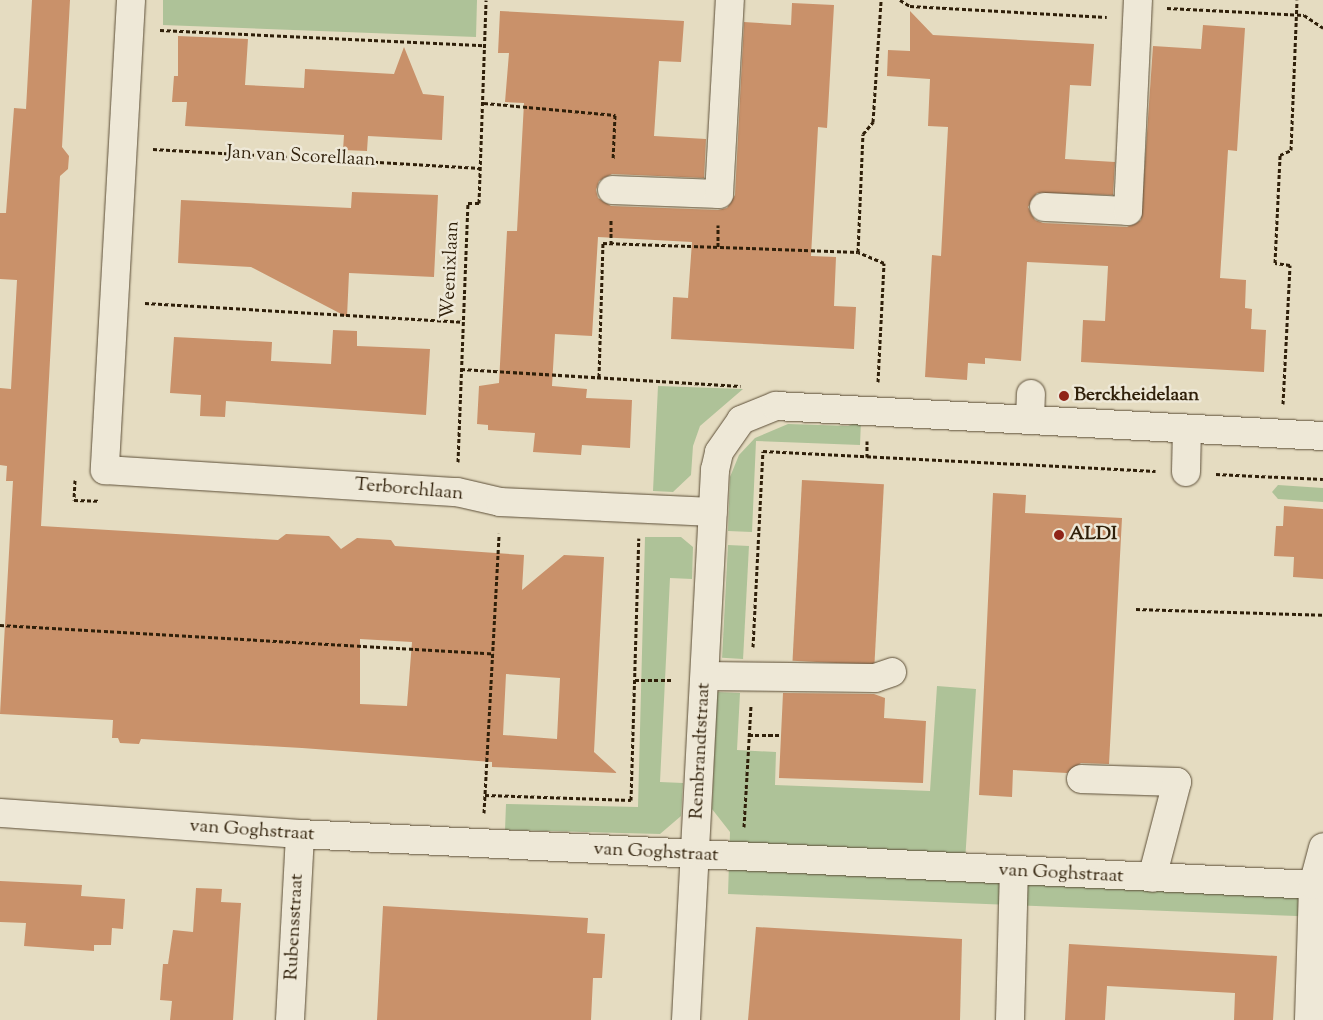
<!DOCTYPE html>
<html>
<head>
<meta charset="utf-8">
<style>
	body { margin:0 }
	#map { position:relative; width:1323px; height:1020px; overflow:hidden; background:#e5dcc1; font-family:"Sorts Mill Goudy",serif }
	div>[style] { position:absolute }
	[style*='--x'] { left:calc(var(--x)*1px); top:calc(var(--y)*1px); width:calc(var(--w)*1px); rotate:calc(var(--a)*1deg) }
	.green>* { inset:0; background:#aec298; transform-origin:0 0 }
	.building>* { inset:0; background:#c9916a; transform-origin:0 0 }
	.path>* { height:3px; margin-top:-1.5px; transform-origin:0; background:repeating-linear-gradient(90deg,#2f1f09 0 4px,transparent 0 6.5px) }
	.roads { filter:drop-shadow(0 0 1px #5c4e37) drop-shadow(0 0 1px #5c4e37) }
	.minor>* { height:28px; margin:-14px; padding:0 14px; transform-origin:14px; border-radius:14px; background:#eee8d7 }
	.dots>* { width:14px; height:14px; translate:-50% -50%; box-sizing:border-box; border:2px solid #eee8d7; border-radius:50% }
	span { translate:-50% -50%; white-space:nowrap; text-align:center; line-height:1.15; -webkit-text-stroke:5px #eee8d7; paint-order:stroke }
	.street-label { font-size:19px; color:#2f1f09 }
	.poi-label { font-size:19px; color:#2f1f09; font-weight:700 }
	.left { translate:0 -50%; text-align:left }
</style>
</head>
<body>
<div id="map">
	<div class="green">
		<div style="clip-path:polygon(163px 0,477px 0,476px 37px,163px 25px)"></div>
		<div style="clip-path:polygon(658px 386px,743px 389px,700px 426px,693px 446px,691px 475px,673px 492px,653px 491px)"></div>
		<div style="clip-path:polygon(861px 420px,860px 445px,756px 441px,752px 532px,728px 531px,730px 477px,739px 455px,755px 438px,788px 424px,848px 426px)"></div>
		<div style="clip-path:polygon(1278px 485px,1323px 488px,1323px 502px,1278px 499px,1272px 492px)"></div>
		<div style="clip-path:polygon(645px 537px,681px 537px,693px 547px,692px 579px,670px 578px,660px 782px,683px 783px,681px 816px,660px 834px,505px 830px,506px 804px,638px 807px)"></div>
		<div style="left:728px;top:545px;width:21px;height:113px;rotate:3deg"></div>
		<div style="clip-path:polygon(937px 686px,976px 689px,965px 862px,1323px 876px,1323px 917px,728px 894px,730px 832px,712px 809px,717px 692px,740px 693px,737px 750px,776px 752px,775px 785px,930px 791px)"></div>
	</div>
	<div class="building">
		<div style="clip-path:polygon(evenodd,32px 0,70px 0,62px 147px,69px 156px,68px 169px,60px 176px,41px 526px,278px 540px,286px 534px,329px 536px,341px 549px,357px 538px,391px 540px,395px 546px,524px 555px,522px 590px,564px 555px,604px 557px,594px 752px,617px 773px,492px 767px,492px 762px,302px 748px,141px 739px,139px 744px,120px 743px,118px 738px,112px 738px,113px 720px,0 714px,13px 481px,6px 481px,7px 466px,0 465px,0 388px,11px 389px,17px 280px,0 279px,0 213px,6px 213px,14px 108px,26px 109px,32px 0,360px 639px,412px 642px,407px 706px,360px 704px,360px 639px,32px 0,506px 674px,560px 678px,557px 739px,503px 735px,506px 674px)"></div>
		<div style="clip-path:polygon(792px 3px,834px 5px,827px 128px,818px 127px,811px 256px,836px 257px,834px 306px,856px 307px,854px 349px,671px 339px,673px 297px,688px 298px,692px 242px,598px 237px,592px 336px,555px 334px,552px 386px,587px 389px,586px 398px,632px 400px,630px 448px,582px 445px,581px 455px,533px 452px,535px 433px,488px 430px,488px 425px,477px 424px,479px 386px,499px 383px,507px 231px,517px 231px,524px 103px,505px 102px,509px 53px,498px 53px,500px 11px,684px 21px,681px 62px,659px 61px,654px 136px,706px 139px,704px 178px,612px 174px,599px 181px,596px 190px,598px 198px,611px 206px,718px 210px,727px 208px,735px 195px,744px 22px,791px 25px)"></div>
		<div style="clip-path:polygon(910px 11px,933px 35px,1094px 44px,1091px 86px,1070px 85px,1065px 159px,1115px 162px,1113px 195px,1037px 193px,1028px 207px,1035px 220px,1043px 223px,1127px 227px,1141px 220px,1153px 46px,1201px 49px,1203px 25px,1245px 28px,1237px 151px,1228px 150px,1220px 278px,1246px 280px,1245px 308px,1252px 309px,1251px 329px,1266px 330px,1264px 372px,1081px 362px,1083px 320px,1105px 321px,1108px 266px,1027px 262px,1021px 361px,985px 358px,985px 364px,968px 363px,967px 380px,925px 377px,932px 255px,941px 256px,948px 127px,928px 126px,930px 79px,887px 76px,888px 50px,910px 51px)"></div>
		<div style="clip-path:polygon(178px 36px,248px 39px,245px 85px,304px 88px,305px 69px,394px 74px,404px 47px,423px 94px,444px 96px,442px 140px,368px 136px,367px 151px,343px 150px,344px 135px,185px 126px,187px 102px,172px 102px,174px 76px,178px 76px)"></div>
		<div style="clip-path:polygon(352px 192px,438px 195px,434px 277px,349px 273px,347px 317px,251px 267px,178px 263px,181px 200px,351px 208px)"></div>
		<div style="clip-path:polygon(333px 330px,357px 331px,357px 346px,430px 349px,426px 415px,226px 401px,225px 417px,200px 416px,201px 395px,170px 393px,174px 337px,272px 342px,271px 361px,331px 364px)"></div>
		<div style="left:802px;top:480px;width:82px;height:181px;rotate:3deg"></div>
		<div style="clip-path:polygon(993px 493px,1026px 495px,1025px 513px,1122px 518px,1109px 764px,1081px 763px,1067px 773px,1013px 770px,1012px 797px,979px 795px)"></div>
		<div style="clip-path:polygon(1284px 506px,1323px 509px,1323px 579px,1293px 577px,1294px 557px,1274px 556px,1276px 526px,1283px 526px)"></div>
		<div style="clip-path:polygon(783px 693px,874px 694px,885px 698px,884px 718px,926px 721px,923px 783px,779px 778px)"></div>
		<div style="clip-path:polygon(0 881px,82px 885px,81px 896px,125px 899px,123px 929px,112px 928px,111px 945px,94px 945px,94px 951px,24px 946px,26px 923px,0 922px)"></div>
		<div style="clip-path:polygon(196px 888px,222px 889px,221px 902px,241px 903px,233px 1020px,170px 1020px,172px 1001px,160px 1000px,163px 964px,168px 964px,173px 930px,193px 932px)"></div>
		<div style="clip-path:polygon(383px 906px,588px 918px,587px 933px,605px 934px,602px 978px,593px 978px,591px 1020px,377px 1020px)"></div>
		<div style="clip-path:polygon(756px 927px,962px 939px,960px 1020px,748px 1020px)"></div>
		<div style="clip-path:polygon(1069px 944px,1277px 956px,1273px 1020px,1234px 1020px,1235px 993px,1107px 986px,1105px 1020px,1065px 1020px)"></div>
	</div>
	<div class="path">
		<div style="--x:900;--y:0;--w:12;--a:31"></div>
		<div style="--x:910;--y:6;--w:197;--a:3.2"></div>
		<div style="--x:1167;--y:8;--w:137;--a:2.9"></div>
		<div style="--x:1304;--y:15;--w:23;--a:34"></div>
		<div style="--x:160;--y:30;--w:324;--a:2.7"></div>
		<div style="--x:484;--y:103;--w:132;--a:5.2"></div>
		<div style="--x:615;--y:115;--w:45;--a:92.5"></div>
		<div style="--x:153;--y:149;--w:328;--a:3.3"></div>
		<div style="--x:611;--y:244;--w:25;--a:-90"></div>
		<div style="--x:718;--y:247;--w:22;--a:-90"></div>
		<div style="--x:145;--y:303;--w:317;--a:3.4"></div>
		<div style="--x:461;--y:369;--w:280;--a:3.5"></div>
		<div style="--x:599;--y:377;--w:134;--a:-88.3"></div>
		<div style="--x:603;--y:243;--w:255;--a:2"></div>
		<div style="--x:878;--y:382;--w:119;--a:-87.1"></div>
		<div style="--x:884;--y:263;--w:28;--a:-157"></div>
		<div style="--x:858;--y:252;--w:118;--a:-87.6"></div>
		<div style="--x:863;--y:134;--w:16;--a:-50"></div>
		<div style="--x:873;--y:122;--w:122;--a:-86.2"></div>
		<div style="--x:1283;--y:404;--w:139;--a:-87.1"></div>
		<div style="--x:1290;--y:265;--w:15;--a:-172"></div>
		<div style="--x:1275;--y:263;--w:108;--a:-87.3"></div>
		<div style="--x:1280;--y:155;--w:12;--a:-24"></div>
		<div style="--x:1291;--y:150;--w:150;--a:-87.7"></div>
		<div style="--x:867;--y:457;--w:16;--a:-90"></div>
		<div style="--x:458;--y:462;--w:259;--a:-87.8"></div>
		<div style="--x:468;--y:203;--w:11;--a:0"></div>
		<div style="--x:479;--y:203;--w:203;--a:-88"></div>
		<div style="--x:1216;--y:474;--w:107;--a:2.7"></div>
		<div style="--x:75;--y:480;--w:20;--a:93"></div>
		<div style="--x:74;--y:500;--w:24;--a:2"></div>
		<div style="--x:1136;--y:609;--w:187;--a:1.8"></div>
		<div style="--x:0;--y:625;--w:494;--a:3.3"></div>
		<div style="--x:753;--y:647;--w:196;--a:-87.1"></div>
		<div style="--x:763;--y:451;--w:393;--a:2.9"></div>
		<div style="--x:635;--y:680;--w:39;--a:0"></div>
		<div style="--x:749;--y:735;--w:32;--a:0"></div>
		<div style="--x:485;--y:795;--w:146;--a:2"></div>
		<div style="--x:631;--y:800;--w:262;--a:-88.3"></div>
		<div style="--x:484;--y:813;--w:280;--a:-86.9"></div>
		<div style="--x:744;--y:827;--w:121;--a:-86.7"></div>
	</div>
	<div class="roads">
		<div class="minor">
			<div style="--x:131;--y:0;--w:471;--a:93.2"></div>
			<div style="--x:105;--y:470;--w:353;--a:3.6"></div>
			<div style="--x:457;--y:492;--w:44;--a:13.1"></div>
			<div style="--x:500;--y:502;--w:213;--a:2.7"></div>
			<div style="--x:612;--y:190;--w:107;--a:2.1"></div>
			<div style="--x:719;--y:194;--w:194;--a:-86.8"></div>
			<div style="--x:1044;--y:207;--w:84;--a:2.7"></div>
			<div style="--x:1128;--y:211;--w:211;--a:-87.3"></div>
			<div style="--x:1030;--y:420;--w:26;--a:-88"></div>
			<div style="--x:1186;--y:472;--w:43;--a:-88.7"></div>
			<div style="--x:705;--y:676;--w:170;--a:0.7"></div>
			<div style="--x:875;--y:678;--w:18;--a:-19"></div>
			<div style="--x:1081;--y:779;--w:96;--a:1.8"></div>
			<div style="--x:1177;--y:782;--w:99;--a:104.6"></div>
			<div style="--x:0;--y:813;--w:301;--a:4"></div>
			<div style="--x:300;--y:834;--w:1014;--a:2.88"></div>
			<div style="--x:290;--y:1020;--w:186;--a:-86.9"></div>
			<div style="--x:686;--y:1020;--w:551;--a:-86.98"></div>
			<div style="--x:715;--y:470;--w:18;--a:-77"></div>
			<div style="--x:719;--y:452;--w:39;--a:-55"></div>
			<div style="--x:741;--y:420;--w:38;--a:-22"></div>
			<div style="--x:776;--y:406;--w:548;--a:3.14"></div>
			<div style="--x:1010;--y:1020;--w:148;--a:-88.5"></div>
			<div style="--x:1309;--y:1020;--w:135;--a:-88.3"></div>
			<div style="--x:1313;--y:885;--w:39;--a:-75"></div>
		</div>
	</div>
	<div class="dots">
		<div style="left:1064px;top:396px;background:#8f2418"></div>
		<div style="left:1059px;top:535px;background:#8f2418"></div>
	</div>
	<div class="street-label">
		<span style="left:301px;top:157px;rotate:3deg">Jan van Scorellaan</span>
		<span style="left:451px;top:270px;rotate:-87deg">Weenixlaan</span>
		<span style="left:409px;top:490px;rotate:5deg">Terborchlaan</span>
		<span style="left:701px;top:751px;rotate:-87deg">Rembrandtstraat</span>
		<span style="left:252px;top:831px;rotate:4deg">van Goghstraat</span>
		<span style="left:656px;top:853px;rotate:3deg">van Goghstraat</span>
		<span style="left:1061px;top:874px;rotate:3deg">van Goghstraat</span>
		<span style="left:295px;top:927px;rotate:-87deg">Rubensstraat</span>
	</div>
	<div class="poi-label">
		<span class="left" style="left:1074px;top:396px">Berckheidelaan</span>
		<span class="left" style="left:1069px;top:535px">ALDI</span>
	</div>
</div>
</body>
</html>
